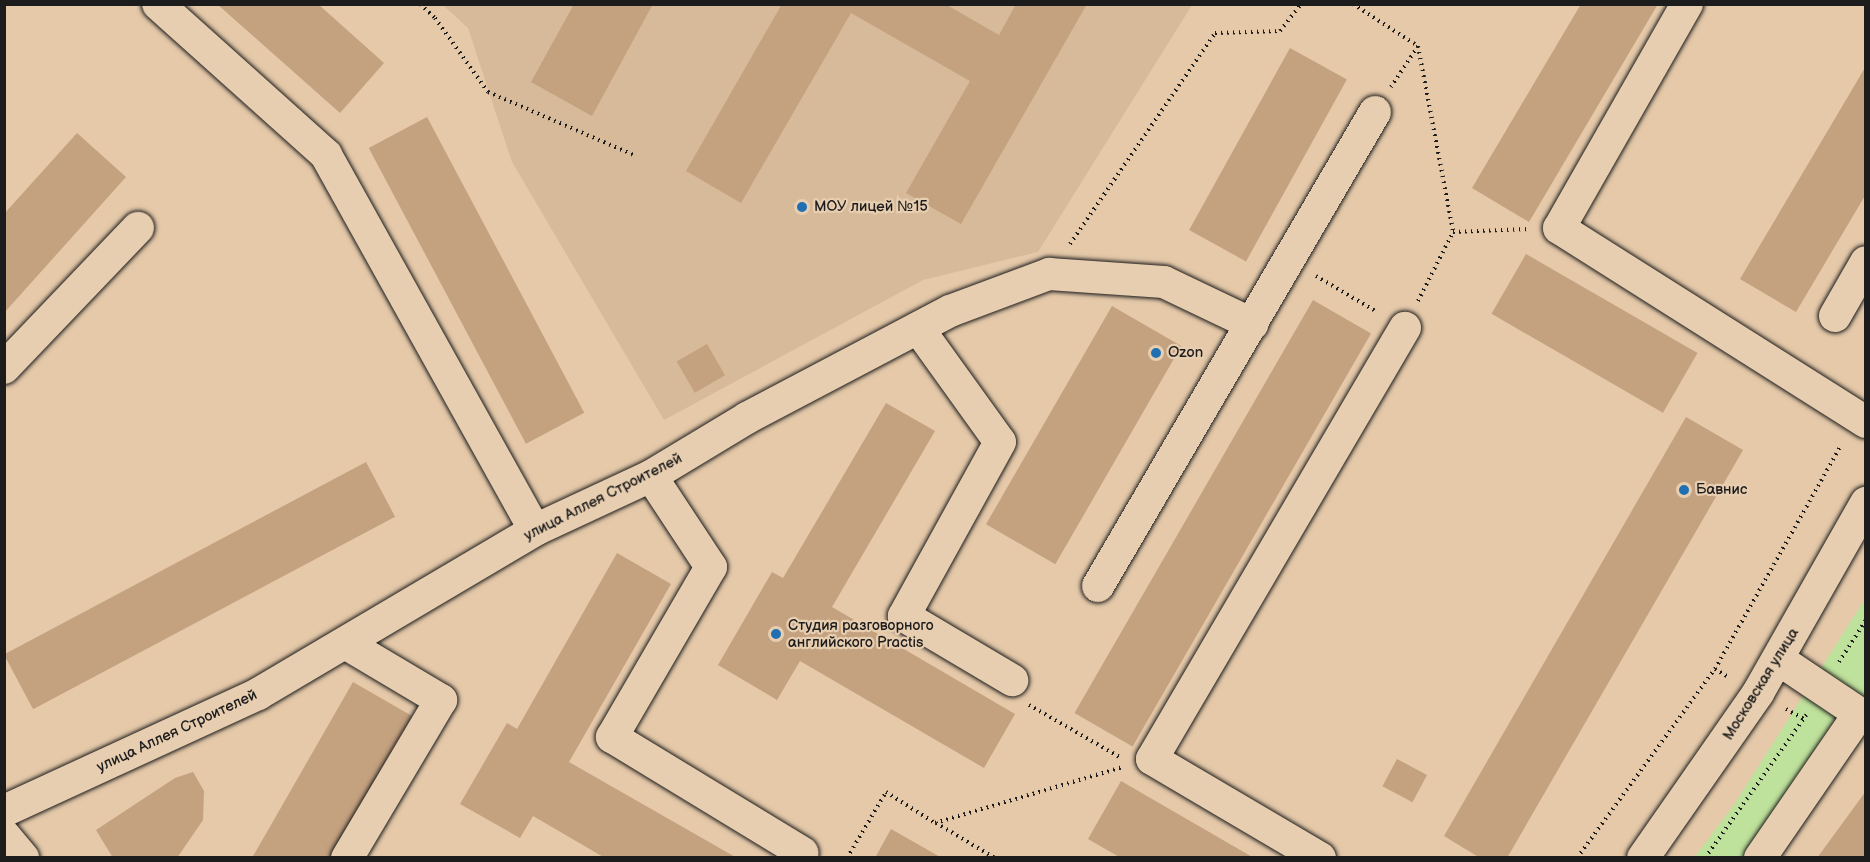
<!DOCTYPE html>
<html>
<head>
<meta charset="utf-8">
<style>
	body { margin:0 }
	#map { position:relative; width:1870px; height:862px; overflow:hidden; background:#e5c9a9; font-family:"Balsamiq Sans",sans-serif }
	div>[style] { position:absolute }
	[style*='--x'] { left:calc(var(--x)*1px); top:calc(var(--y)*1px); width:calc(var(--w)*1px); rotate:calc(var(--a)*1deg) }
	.built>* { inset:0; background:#d7ba99 }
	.green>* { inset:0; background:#bee19b }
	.building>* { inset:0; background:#c4a17f; transform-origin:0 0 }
	.path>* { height:4px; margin-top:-2px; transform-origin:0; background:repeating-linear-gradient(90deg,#1c1c1c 0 1.5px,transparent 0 6px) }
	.roads { filter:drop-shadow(0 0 2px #1c1c1c) drop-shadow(0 0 2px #1c1c1c) }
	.minor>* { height:32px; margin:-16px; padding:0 16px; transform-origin:16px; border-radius:16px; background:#e8ceb0 }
	.dots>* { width:16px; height:16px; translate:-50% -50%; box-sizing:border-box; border:3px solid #e8ceb0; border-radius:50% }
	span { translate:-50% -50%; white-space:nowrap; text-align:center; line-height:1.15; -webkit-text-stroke:4.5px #e8ceb0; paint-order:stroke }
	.poi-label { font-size:15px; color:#1c1c1c }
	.left { translate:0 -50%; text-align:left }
	.street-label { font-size:15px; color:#1c1c1c }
	.frame { position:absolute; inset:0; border:6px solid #1c1c1c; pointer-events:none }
</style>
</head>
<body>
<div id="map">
	<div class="built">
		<div style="clip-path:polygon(443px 5px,1192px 5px,1038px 252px,923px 280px,664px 420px,512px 162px,468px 28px)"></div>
	</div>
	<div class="green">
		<div style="clip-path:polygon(1865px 599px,1865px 728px,1769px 857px,1694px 858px,1733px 806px)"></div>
	</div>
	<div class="building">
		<div style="clip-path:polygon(217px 4px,318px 4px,384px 63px,340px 113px)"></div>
		<div style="clip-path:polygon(574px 4px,653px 4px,592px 116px,531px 82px)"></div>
		<div style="clip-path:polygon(782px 4px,945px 4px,999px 35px,1016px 4px,1087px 4px,961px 224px,906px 193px,970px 81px,851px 13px,741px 203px,686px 171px)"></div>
		<div style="clip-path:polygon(1581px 4px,1658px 4px,1529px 222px,1472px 188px)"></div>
		<div style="left:1290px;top:48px;width:65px;height:208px;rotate:29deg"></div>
		<div style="clip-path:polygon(1866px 66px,1866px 194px,1796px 312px,1740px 279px)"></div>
		<div style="left:427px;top:117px;width:335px;height:66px;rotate:62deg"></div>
		<div style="clip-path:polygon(77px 133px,126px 177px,4px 313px,4px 214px)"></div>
		<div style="left:1526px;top:254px;width:198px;height:69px;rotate:30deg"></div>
		<div style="left:1313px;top:300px;width:67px;height:477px;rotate:30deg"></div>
		<div style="left:1112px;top:306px;width:80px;height:252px;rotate:30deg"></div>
		<div style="left:707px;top:344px;width:36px;height:35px;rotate:60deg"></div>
		<div style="clip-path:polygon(886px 403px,935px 431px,832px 607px,1015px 714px,984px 768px,800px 661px,777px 700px,718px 665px,772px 572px,783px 578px)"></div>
		<div style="clip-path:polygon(1686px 417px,1743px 450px,1507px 858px,1480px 858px,1444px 836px)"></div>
		<div style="left:366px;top:462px;width:62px;height:410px;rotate:62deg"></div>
		<div style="clip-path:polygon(617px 553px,671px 584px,569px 762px,737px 858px,605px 858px,533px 816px,520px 838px,460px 804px,507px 723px,517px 729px)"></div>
		<div style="clip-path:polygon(353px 682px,412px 716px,330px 858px,252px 858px)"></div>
		<div style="left:1397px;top:759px;width:34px;height:31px;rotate:28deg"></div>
		<div style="clip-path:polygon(193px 772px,204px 791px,203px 820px,177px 858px,113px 858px,96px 830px,175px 778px)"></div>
		<div style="clip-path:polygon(1121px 781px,1254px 858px,1121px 858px,1088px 839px)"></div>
		<div style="clip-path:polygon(1866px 791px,1866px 858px,1817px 858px)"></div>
		<div style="clip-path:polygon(891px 829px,942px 858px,875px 858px)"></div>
	</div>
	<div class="path">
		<div style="--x:420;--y:4;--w:21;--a:43"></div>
		<div style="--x:435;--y:18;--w:91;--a:54.4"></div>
		<div style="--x:488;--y:92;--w:161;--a:23.4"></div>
		<div style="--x:1353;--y:4;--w:77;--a:32.9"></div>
		<div style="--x:1418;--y:46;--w:49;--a:123.4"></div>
		<div style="--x:1418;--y:46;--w:189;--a:79.3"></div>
		<div style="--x:1453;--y:232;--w:76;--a:-2.3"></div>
		<div style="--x:1070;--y:244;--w:256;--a:-55.5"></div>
		<div style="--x:1215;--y:33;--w:65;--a:-1.8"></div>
		<div style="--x:1280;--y:31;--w:34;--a:-52"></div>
		<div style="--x:1316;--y:276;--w:71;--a:30.5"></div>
		<div style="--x:1418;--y:301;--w:77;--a:-63.1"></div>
		<div style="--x:1839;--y:662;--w:50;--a:-57.3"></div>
		<div style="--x:1715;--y:669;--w:17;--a:31"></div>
		<div style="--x:1029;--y:705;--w:106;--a:29.9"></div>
		<div style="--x:1786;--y:709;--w:21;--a:29"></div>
		<div style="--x:936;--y:823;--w:69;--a:30.7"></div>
		<div style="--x:847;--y:858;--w:77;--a:-59.4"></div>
		<div style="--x:886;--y:792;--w:58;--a:32.3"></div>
		<div style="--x:935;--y:823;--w:196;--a:-16.6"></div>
		<div style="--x:1577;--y:858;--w:234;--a:-53.9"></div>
		<div style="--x:1715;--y:669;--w:257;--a:-60.6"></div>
		<div style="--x:1705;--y:858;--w:176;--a:-54.7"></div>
	</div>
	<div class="roads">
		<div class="minor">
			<div style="--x:158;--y:4;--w:226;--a:41.9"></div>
			<div style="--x:326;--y:155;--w:429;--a:60.9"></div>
			<div style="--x:1687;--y:4;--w:258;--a:119.7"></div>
			<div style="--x:1559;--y:228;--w:363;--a:32.3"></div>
			<div style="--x:1835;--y:316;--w:62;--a:-60.1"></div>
			<div style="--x:918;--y:328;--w:140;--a:54.3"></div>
			<div style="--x:1000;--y:442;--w:199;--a:118.9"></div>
			<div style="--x:904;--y:616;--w:126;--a:30.7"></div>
			<div style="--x:4;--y:368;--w:194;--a:-46.3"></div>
			<div style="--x:651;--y:476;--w:109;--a:56.6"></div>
			<div style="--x:711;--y:567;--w:197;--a:120.2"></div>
			<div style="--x:612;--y:737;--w:223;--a:31.3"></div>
			<div style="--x:1098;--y:586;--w:549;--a:-59.7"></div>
			<div style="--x:345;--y:643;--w:112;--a:30.7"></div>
			<div style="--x:441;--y:700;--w:184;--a:120.7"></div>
			<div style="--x:1778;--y:659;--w:106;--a:33.8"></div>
			<div style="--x:4;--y:811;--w:280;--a:-24.7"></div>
			<div style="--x:258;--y:694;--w:322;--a:-30.6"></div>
			<div style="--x:535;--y:530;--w:128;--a:-25"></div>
			<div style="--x:651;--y:476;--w:112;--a:-31.1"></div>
			<div style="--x:747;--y:418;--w:229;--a:-27.8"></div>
			<div style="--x:950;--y:311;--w:106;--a:-20.5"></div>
			<div style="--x:1049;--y:274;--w:115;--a:4"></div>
			<div style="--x:1164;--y:282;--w:98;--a:25.5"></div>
			<div style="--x:4;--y:835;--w:30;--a:50"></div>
			<div style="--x:1320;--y:858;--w:195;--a:-149.5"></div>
			<div style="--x:1152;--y:759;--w:500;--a:-59.6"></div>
			<div style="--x:1643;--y:858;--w:201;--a:-55.1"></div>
			<div style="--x:1758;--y:693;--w:219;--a:-60.4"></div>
			<div style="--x:1760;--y:858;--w:175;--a:-55.5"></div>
		</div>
	</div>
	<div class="dots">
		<div style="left:802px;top:207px;background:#1f6fb2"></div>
		<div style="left:1156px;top:353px;background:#1f6fb2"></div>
		<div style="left:1684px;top:490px;background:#1f6fb2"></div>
		<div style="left:776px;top:634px;background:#1f6fb2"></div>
	</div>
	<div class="poi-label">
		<span class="left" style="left:814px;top:207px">МОУ лицей №15</span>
		<span class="left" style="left:1168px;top:353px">Ozon</span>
		<span class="left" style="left:1696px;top:490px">Бавнис</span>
		<span class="left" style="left:788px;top:634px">Студия разговорного<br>английского Practis</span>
	</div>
	<div class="street-label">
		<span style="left:603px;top:497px;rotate:-27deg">улица Аллея Строителей</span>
		<span style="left:1761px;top:684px;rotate:-58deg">Московская улица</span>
		<span style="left:177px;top:731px;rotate:-25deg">улица Аллея Строителей</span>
	</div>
	<div class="frame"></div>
</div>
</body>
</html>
